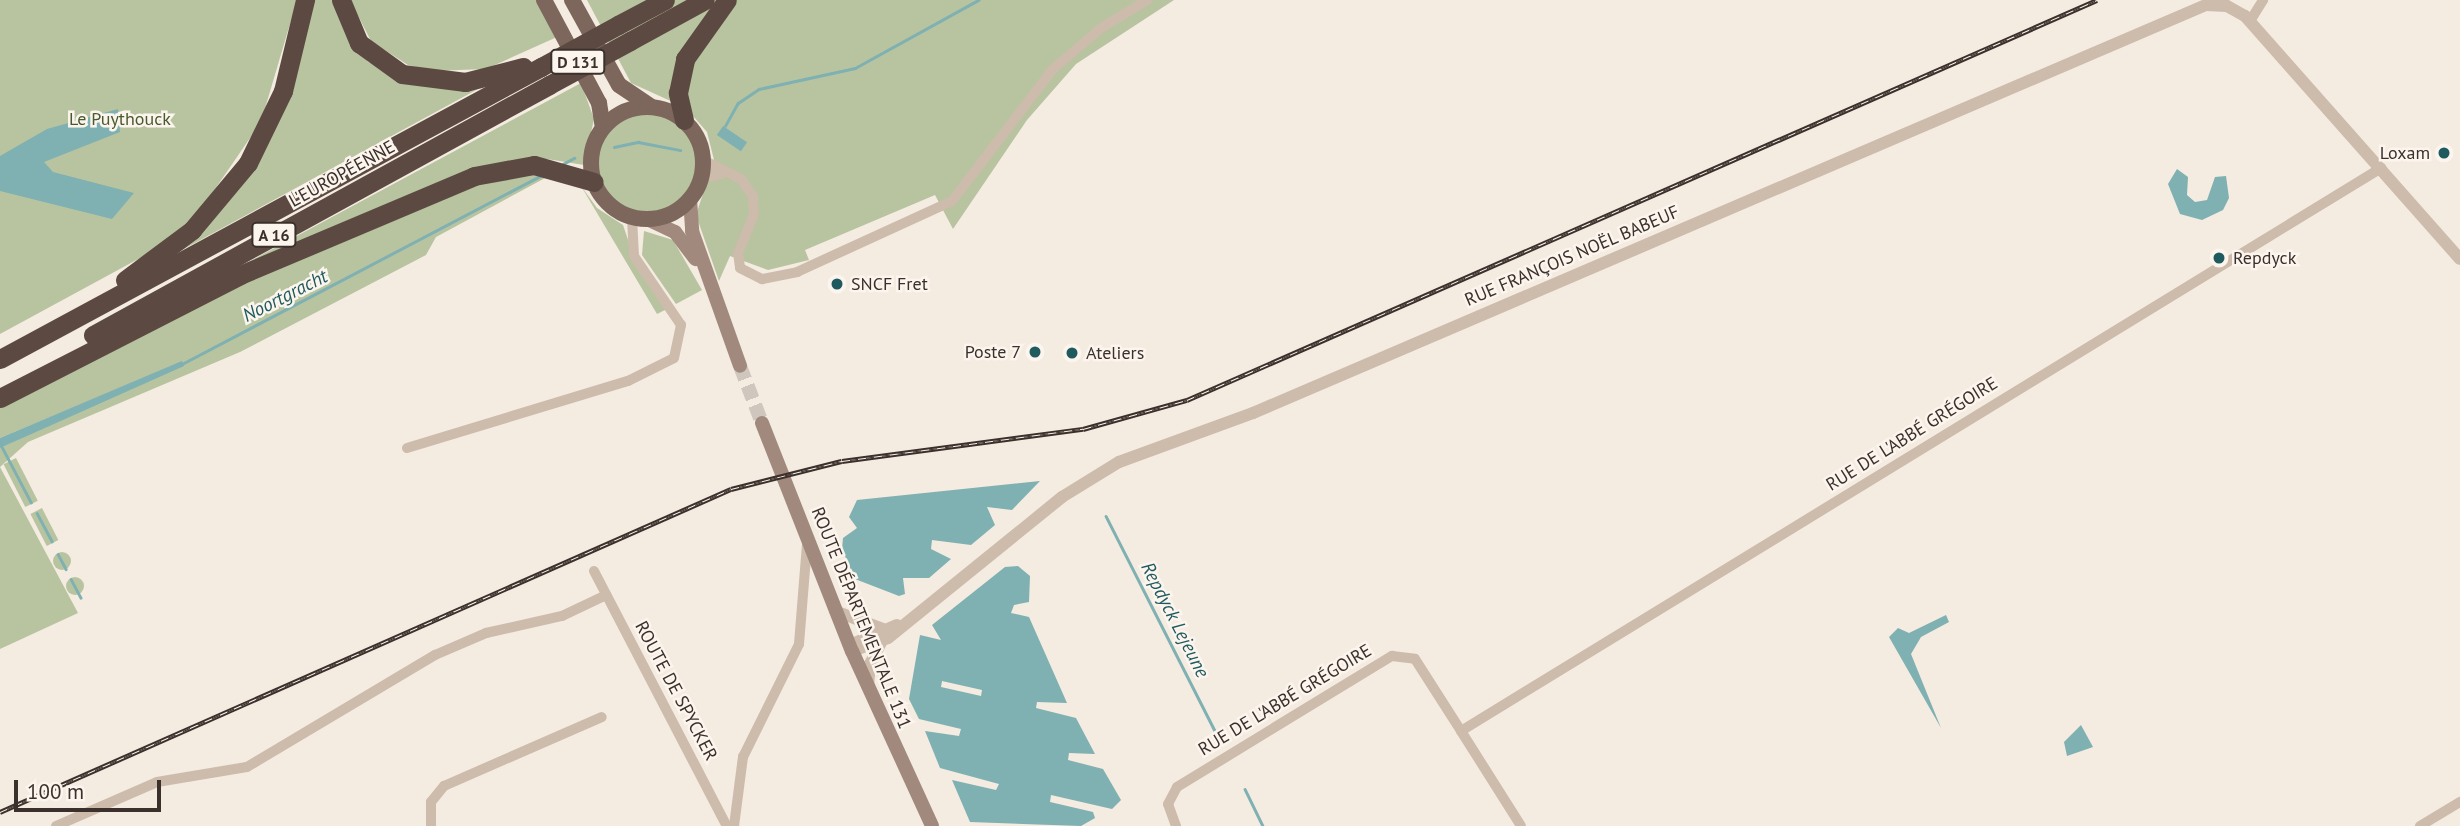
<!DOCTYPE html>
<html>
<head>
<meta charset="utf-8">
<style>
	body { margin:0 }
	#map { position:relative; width:2460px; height:826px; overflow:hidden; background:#f4ebe1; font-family:"PT Sans",sans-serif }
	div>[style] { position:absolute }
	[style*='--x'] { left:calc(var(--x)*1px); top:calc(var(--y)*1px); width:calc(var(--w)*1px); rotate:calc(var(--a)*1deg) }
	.green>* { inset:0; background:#b8c4a0; transform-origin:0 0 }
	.round { border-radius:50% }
	.water>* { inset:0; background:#7fb0b2; transform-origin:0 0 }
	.stream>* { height:2.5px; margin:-1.25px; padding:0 1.25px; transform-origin:1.25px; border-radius:1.25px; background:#7fb0b2 }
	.secondary-tunnel>* { height:14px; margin-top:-7px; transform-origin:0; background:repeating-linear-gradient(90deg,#cfc6bd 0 14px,transparent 0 21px) }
	.minor>* { height:10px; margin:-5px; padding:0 5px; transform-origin:5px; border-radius:5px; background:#cdbbac }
	.tertiary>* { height:12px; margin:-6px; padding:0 6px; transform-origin:6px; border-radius:6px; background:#cdbbac }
	.secondary>* { height:14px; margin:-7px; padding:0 7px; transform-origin:7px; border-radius:7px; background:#a18a7d }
	.primary>* { height:16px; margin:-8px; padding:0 8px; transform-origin:8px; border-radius:8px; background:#7d675c }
	.primary>.ring { margin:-8px; padding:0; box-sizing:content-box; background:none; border:16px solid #7d675c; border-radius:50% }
	.motorway>* { height:19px; margin:-9.5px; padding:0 9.5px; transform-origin:9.5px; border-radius:9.5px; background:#5c4a42 }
	.rail>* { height:5px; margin-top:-2.5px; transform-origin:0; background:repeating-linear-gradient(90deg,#fbf5ee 0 8px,#3b302b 0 16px); box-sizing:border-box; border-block:2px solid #3b302b }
	.motorway-bridge>* { height:19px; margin:-9.5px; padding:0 9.5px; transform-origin:9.5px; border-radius:9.5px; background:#5c4a42 }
	.dots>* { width:19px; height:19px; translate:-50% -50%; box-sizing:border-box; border:4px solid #fbf5ee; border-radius:50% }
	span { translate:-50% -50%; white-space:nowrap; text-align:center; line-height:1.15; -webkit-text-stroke:5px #fbf5ee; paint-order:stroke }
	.shield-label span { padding:2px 5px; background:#fbf5ee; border:2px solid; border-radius:5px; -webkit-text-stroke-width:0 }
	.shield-label { font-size:16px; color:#3b302b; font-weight:700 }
	.park-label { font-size:18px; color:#4a5a2e }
	.poi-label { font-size:18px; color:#3b302b }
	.right { translate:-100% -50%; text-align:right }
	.left { translate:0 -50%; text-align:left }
	.street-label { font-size:18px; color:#3b302b }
	.water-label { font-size:19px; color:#1f5a5e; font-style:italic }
	.scale { position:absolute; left:14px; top:780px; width:147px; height:32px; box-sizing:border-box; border:4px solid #3b302b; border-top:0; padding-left:9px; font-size:21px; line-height:24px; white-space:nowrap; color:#3b302b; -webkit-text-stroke:5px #fbf5ee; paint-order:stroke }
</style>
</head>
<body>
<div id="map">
	<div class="green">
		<div style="clip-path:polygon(0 0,297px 0,261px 122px,202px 208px,164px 245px,0 334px)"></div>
		<div style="clip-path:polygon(308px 0,335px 0,368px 62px,489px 83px,182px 250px,251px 167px)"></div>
		<div style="clip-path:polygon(350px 0,537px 0,557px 37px,486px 69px,432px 71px,408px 65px,371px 41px)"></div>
		<div style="clip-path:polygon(587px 0,1174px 0,1076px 64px,1027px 120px,953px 229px,935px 195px,805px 250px,809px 260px,768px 270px,730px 256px,719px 281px,696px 215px,714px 160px,707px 132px,686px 108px,631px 83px)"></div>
		<div style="clip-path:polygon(581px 83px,594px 119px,584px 165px,547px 159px,215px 280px)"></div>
		<div class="round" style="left:598px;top:114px;width:98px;height:98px"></div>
		<div style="clip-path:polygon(532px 172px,547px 177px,436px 237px,426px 255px,240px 352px,28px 442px,0 467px,78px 613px,0 649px,0 448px,182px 362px,0 438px,0 407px,199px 303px,474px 182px)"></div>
		<div style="clip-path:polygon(581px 186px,597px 208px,623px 225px,639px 272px,669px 308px,657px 314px)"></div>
		<div style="clip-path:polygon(644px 231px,673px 240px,702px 290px,676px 304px,642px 255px)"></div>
		<div style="left:16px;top:458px;width:48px;height:14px;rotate:63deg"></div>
		<div style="left:42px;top:508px;width:36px;height:13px;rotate:63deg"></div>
		<div class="round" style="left:53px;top:552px;width:18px;height:18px"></div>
		<div class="round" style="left:66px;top:577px;width:18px;height:18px"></div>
	</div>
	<div class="water">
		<div style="clip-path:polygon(118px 109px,120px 132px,44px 162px,53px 172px,134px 193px,112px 219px,0 191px,0 156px,47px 129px)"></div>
		<div style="left:723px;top:126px;width:29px;height:11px;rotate:34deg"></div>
		<div style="clip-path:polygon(2177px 169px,2188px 177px,2187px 195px,2195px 202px,2207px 200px,2215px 177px,2226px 176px,2229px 198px,2223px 210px,2202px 220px,2180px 214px,2168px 184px)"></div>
		<div style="clip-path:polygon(182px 361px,184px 366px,0 448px,0 438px)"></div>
		<div style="clip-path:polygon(1040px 481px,1012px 510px,987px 507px,995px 525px,971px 545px,932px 540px,931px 549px,951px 559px,929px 578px,903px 578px,905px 594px,899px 596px,855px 579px,842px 549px,843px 538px,857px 528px,849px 517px,857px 500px)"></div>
		<div style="clip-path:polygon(evenodd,1005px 567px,1018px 566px,1030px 576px,1029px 602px,1014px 605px,1011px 613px,1029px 617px,1067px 703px,1037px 702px,1036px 708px,1076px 718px,1095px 754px,1069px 753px,1068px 760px,1103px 769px,1121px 800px,1112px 809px,1051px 795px,1050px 802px,1093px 812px,1095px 818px,1081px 826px,970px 822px,952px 780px,996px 790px,999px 784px,940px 768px,925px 731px,959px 736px,961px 729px,919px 719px,909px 699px,920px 635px,941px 640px,932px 625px,1005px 567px,942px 681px,982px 690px,981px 696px,941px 687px,942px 681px)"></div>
		<div style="clip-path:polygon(1946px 615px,1949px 622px,1921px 637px,1911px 654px,1941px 728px,1889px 637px,1898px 628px,1909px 633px)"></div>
		<div style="clip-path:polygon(2081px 725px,2093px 747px,2067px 756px,2064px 742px)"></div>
	</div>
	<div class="stream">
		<div style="--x:725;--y:126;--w:26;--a:-61"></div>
		<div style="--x:738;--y:103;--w:25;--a:-34"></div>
		<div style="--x:759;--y:89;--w:98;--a:-12.3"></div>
		<div style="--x:855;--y:68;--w:141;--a:-28.9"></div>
		<div style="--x:614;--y:147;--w:25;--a:-12"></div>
		<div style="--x:638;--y:142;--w:43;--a:10.8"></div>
		<div style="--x:561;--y:165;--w:15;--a:-28"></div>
		<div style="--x:180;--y:365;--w:407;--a:-27.7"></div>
		<div style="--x:0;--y:443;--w:67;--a:62.3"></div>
		<div style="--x:37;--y:513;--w:32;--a:62"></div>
		<div style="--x:1106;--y:516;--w:248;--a:63.1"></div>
		<div style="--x:58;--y:554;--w:17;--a:62"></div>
		<div style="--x:71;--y:579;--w:21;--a:62"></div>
		<div style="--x:1245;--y:789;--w:41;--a:64.1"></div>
	</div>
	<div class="secondary-tunnel">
		<div style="--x:740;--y:366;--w:61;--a:68.9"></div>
	</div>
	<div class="minor">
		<div style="--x:2250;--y:21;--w:25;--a:-58"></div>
		<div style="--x:703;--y:160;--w:42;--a:26.6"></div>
		<div style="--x:741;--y:179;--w:21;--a:55"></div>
		<div style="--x:753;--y:196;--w:18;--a:87"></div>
		<div style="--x:754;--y:214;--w:42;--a:112.3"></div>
		<div style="--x:738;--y:253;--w:15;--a:82"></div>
		<div style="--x:740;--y:268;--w:25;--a:27"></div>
		<div style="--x:762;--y:279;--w:36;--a:-11"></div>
		<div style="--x:797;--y:272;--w:170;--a:-24.6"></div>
		<div style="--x:952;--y:201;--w:165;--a:-52.6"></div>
		<div style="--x:1052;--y:70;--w:65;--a:-40.6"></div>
		<div style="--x:1101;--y:28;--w:54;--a:-31.3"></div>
		<div style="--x:701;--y:179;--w:21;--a:-14"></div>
		<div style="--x:407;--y:448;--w:231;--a:-16.9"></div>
		<div style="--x:628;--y:381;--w:51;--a:-26.6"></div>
		<div style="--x:674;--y:358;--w:34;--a:-78"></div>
		<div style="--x:681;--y:325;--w:83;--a:-124.3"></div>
		<div style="--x:634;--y:256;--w:39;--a:-93"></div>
		<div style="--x:594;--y:571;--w:288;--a:62.5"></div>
		<div style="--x:1461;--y:731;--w:112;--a:57.7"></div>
		<div style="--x:56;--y:826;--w:110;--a:-23.5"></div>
		<div style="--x:157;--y:782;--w:91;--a:-9.5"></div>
		<div style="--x:247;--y:767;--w:219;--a:-30.8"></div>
		<div style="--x:435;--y:655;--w:56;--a:-23.3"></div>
		<div style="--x:486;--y:633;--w:78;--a:-12.6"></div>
		<div style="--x:562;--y:616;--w:49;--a:-25.5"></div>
		<div style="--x:431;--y:826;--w:24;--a:-90"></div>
		<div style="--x:431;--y:802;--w:21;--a:-51"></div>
		<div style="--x:444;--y:786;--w:172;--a:-23.6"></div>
		<div style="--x:734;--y:826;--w:70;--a:-82.6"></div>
		<div style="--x:743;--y:757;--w:126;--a:-63.6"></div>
		<div style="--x:799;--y:644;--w:100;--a:-85.4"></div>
		<div style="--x:1176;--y:826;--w:23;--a:-110"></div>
		<div style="--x:1168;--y:804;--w:19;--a:-62"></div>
		<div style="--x:1177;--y:787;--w:252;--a:-31.4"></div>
		<div style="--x:1392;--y:656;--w:23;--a:7"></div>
		<div style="--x:1415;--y:659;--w:85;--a:57.4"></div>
		<div style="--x:1461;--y:731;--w:1079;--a:-31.46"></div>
		<div style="--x:2420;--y:826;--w:47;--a:-31"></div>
	</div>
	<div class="tertiary">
		<div style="--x:835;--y:611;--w:51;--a:20.6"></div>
		<div style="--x:850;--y:645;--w:51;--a:-23.1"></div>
		<div style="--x:852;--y:651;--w:38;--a:-20"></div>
		<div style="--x:888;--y:638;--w:224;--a:-39"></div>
		<div style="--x:1062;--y:497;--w:67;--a:-31.6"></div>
		<div style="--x:1119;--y:462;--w:143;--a:-20.1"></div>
		<div style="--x:1253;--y:413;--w:1037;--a:-23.18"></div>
		<div style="--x:2206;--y:5;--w:21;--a:3"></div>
		<div style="--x:2227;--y:6;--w:21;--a:29"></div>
		<div style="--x:2245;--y:16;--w:324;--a:48.5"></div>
		<div style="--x:868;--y:686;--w:22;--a:-85"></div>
		<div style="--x:870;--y:664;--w:25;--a:-63"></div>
	</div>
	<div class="secondary">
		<div style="--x:690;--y:199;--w:32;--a:86"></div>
		<div style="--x:692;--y:231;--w:143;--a:70.4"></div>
		<div style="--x:647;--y:219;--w:31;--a:25"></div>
		<div style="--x:675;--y:232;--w:34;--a:53"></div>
		<div style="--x:762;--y:423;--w:245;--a:68.5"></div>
		<div style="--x:852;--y:651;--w:192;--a:65.4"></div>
	</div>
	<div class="primary">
		<div style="--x:544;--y:0;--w:117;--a:61.9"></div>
		<div style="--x:599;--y:103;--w:24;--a:81"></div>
		<div style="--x:572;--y:0;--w:97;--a:61.1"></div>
		<div style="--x:619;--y:85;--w:37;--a:34"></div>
		<div class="ring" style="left:591px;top:107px;width:96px;height:96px"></div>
	</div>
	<div class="motorway">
		<div style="--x:341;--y:0;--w:47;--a:67.3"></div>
		<div style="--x:359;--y:43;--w:53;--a:35.8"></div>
		<div style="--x:402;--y:74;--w:64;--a:7.2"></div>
		<div style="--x:465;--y:82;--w:60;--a:-14.5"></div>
		<div style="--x:618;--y:25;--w:53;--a:-28"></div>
		<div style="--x:630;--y:41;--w:85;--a:-28.7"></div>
		<div style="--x:684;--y:120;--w:28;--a:-103"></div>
		<div style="--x:678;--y:93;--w:35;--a:-78"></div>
		<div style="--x:685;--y:59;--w:72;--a:-54.6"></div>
		<div style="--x:125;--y:280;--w:84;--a:-36.7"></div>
		<div style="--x:192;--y:230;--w:87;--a:-50.1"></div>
		<div style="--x:248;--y:163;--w:80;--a:-64.1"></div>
		<div style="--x:283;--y:91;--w:94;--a:-76.4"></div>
		<div style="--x:93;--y:335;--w:520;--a:-28.73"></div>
		<div style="--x:0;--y:359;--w:615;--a:-28.36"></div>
		<div style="--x:0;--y:398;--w:270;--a:-27.1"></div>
		<div style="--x:240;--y:275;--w:254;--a:-22.9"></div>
		<div style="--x:474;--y:176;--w:61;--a:-10.4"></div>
		<div style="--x:534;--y:165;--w:62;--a:15.8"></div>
	</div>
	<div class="rail">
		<div style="--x:0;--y:812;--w:799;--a:-23.84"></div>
		<div style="--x:731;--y:489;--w:114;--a:-14.2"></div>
		<div style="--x:842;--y:461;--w:243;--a:-7.6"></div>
		<div style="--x:1083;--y:429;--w:108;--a:-15.6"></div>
		<div style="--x:1187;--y:400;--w:994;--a:-23.73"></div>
	</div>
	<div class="motorway-bridge">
		<div style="--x:541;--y:67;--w:88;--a:-28.6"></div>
		<div style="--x:549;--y:85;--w:92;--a:-28.5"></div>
	</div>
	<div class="dots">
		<div style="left:2444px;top:153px;background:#1f5a5e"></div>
		<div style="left:2219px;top:258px;background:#1f5a5e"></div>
		<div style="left:837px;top:284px;background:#1f5a5e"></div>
		<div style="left:1035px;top:352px;background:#1f5a5e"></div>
		<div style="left:1072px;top:353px;background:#1f5a5e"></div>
	</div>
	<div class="shield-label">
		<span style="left:578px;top:62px">D 131</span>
		<span style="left:274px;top:235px">A 16</span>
	</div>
	<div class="park-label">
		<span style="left:120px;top:119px">Le Puythouck</span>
	</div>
	<div class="poi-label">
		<span class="right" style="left:2430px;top:153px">Loxam</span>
		<span class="left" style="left:2233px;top:258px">Repdyck</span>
		<span class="left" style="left:851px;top:284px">SNCF Fret</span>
		<span class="right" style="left:1021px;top:352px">Poste 7</span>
		<span class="left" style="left:1086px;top:353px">Ateliers</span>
	</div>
	<div class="street-label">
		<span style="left:342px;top:174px;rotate:-29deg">L'EUROPÉENNE</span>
		<span style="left:1572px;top:256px;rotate:-23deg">RUE FRANÇOIS NOËL BABEUF</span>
		<span style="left:1912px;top:434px;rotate:-32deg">RUE DE L'ABBÉ GRÉGOIRE</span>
		<span style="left:861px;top:618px;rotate:68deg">ROUTE DÉPARTEMENTALE 131</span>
		<span style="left:676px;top:691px;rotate:62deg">ROUTE DE SPYCKER</span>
		<span style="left:1285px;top:700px;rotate:-31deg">RUE DE L'ABBÉ GRÉGOIRE</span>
	</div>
	<div class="water-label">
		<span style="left:285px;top:296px;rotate:-27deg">Noortgracht</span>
		<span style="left:1175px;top:620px;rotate:63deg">Repdyck Lejeune</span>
	</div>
	<div class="scale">100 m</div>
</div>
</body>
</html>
